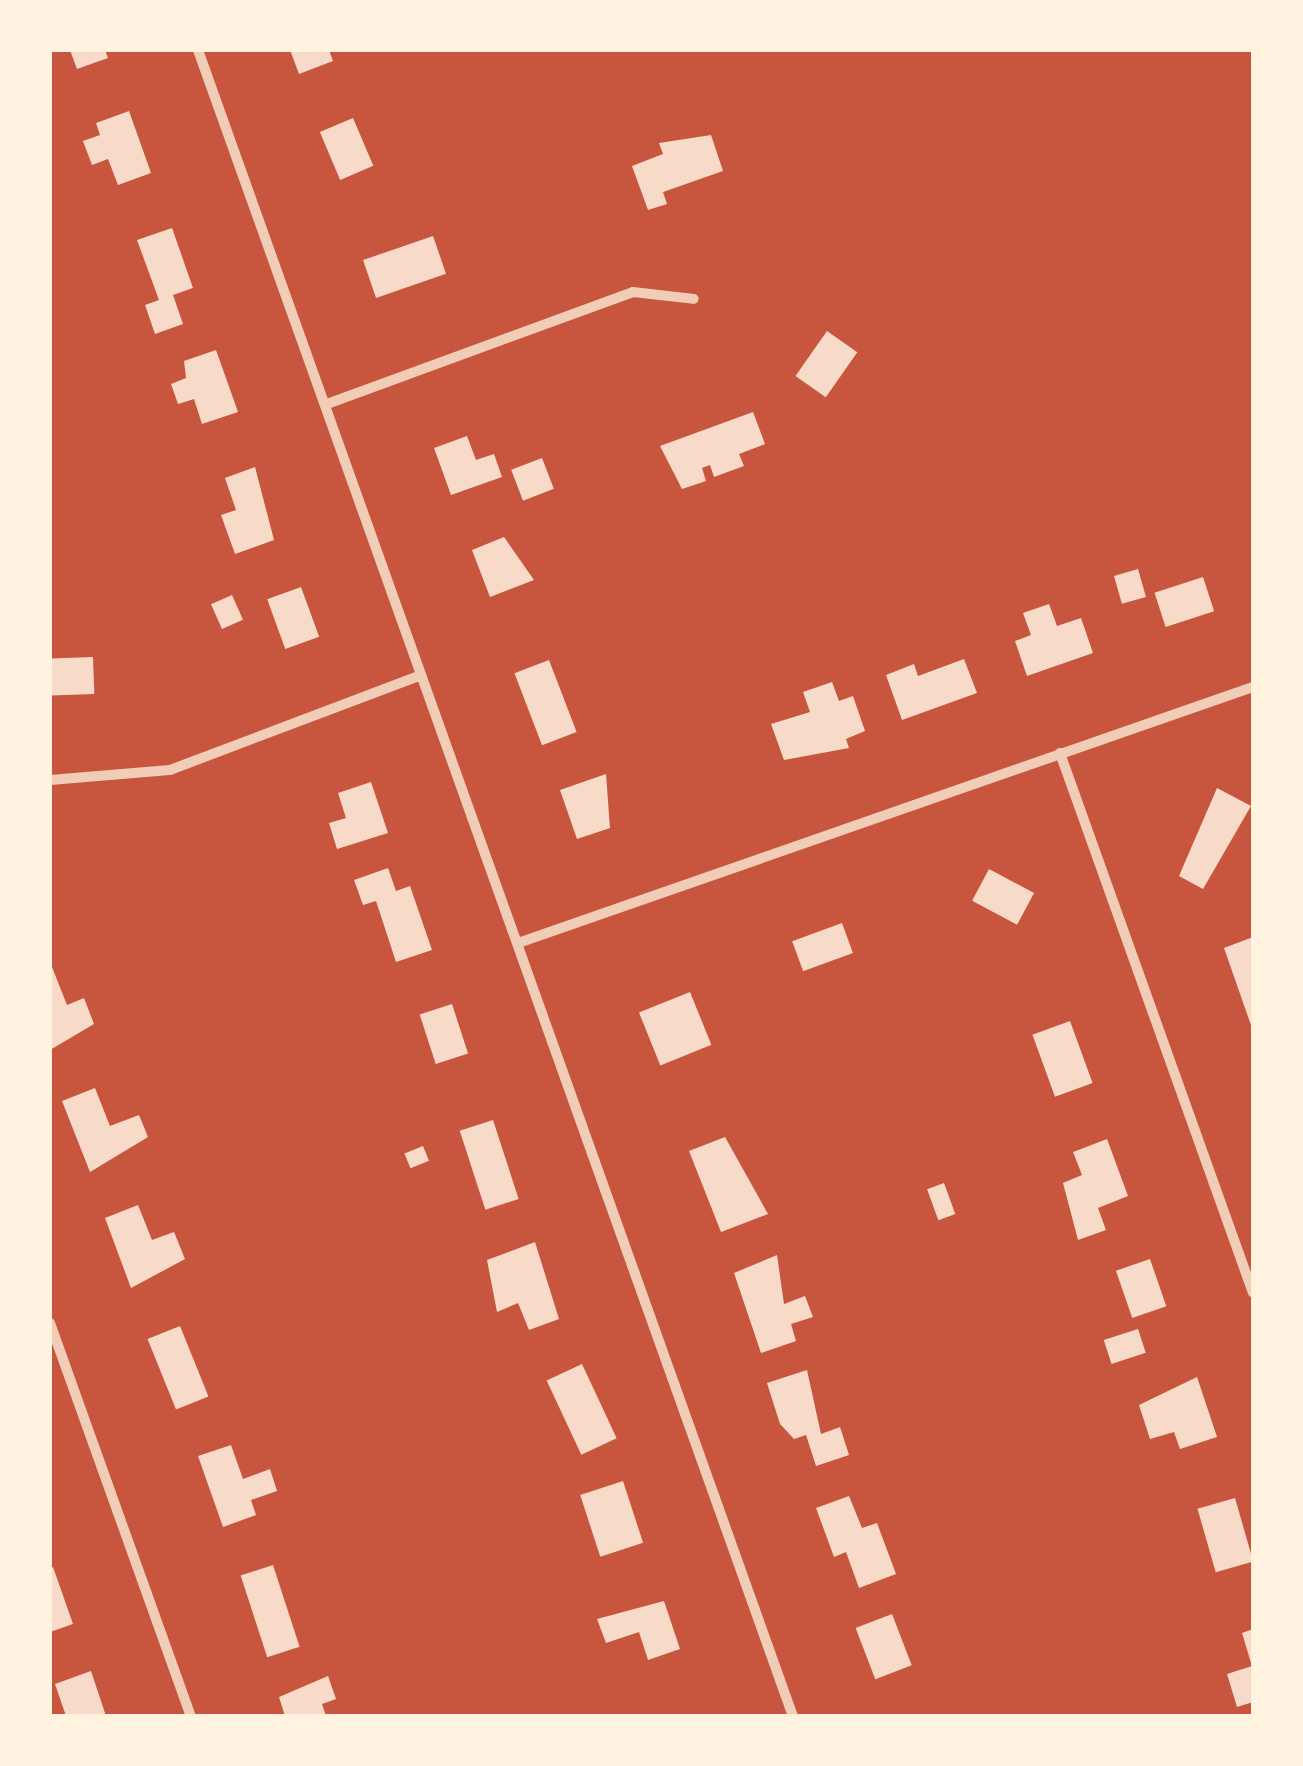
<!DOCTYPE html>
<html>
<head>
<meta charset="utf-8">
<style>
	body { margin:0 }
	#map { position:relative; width:1303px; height:1766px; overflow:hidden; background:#c8553d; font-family:Lato,sans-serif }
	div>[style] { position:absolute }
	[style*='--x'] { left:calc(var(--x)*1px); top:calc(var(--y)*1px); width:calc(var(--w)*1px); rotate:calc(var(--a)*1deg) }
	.building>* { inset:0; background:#f7dbc8; transform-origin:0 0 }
	.minor>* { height:10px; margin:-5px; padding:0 5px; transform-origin:5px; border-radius:5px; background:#f1ccb7 }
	span { translate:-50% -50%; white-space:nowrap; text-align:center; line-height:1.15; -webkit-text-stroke:9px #fff3e0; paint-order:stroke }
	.frame { position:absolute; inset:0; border:52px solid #fff3e0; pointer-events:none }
</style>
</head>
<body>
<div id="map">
	<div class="building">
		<div style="clip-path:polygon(70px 50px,105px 50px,108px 58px,77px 69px)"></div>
		<div style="clip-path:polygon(290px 50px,329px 50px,333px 61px,299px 74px)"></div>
		<div style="clip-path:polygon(129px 111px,151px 173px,118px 185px,108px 159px,92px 165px,83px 141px,100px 135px,96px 123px)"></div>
		<div style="left:353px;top:118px;width:52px;height:36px;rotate:67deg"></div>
		<div style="clip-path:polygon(711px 135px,723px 171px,663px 192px,667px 204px,648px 210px,632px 166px,663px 154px,659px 143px)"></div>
		<div style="clip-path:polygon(172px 228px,193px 288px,173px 295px,183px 324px,155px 334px,145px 305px,159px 300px,137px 240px)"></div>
		<div style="left:433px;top:236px;width:40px;height:74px;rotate:71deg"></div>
		<div style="left:827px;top:331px;width:37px;height:55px;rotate:35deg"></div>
		<div style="clip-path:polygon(216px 350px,238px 412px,202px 424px,194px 399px,178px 404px,171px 384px,186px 378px,184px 361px)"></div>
		<div style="clip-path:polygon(753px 412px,765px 444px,739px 454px,744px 466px,714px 477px,710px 465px,702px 468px,706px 481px,682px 489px,660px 446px)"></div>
		<div style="clip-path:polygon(467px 436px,476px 460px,494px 454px,502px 477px,451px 495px,434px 448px)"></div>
		<div style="left:542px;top:458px;width:33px;height:33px;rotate:69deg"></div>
		<div style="clip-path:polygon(255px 467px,274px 540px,235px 554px,221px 515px,236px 510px,225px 478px)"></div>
		<div style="clip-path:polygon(504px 537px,534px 580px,490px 597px,472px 550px)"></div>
		<div style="left:1138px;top:569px;width:29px;height:25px;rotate:74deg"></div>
		<div style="left:1203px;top:577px;width:36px;height:51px;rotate:72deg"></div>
		<div style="left:301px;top:587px;width:53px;height:36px;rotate:70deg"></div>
		<div style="left:232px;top:595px;width:27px;height:23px;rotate:66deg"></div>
		<div style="clip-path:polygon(1049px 604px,1057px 626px,1081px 618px,1093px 653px,1027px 676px,1015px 641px,1031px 635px,1023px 613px)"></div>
		<div style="left:93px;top:657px;width:37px;height:43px;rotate:88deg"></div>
		<div style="clip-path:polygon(964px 659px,977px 693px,902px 720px,886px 675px,914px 664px,918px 676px)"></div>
		<div style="left:549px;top:660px;width:77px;height:37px;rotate:69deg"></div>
		<div style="clip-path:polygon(832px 682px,839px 701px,853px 696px,865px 731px,846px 739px,849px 748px,784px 760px,771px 724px,810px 712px,803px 692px)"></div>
		<div style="clip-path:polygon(606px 774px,610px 828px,577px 839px,560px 790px)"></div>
		<div style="clip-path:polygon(371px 782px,388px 833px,337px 849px,329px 823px,346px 818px,338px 793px)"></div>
		<div style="clip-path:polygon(1217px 788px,1251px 806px,1203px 889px,1179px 876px)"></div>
		<div style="clip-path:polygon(388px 868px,396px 891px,410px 886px,432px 950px,396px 962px,376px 901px,363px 905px,354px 880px)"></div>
		<div style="left:989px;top:869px;width:51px;height:36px;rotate:28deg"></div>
		<div style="left:842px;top:923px;width:32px;height:53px;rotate:70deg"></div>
		<div style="clip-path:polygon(1253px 937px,1253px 1028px,1252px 1028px,1224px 948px)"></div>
		<div style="clip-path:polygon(50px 962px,67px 1005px,84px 998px,94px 1024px,50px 1050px)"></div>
		<div style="left:690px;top:992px;width:57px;height:55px;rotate:68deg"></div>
		<div style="left:452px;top:1004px;width:52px;height:34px;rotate:72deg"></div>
		<div style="left:1070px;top:1021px;width:66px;height:40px;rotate:70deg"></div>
		<div style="clip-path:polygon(95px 1088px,110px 1126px,139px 1115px,148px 1137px,90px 1172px,62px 1101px)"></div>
		<div style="left:493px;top:1120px;width:83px;height:35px;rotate:72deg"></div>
		<div style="clip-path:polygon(725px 1137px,768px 1214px,721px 1232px,689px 1151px)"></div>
		<div style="clip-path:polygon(1107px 1139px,1128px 1196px,1098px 1208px,1106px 1230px,1078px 1240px,1063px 1183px,1082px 1175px,1073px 1152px)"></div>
		<div style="left:423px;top:1146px;width:16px;height:20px;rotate:68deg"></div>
		<div style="left:944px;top:1183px;width:33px;height:18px;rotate:70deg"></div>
		<div style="clip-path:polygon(138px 1205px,152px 1240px,174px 1232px,185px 1259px,131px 1288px,105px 1218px)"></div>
		<div style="clip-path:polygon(535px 1242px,559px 1319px,529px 1330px,518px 1303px,497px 1312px,487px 1260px)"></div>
		<div style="clip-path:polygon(777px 1255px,784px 1304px,805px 1296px,813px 1317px,791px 1324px,796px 1341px,761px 1353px,734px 1273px)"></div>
		<div style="left:1150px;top:1259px;width:50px;height:36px;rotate:71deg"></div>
		<div style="left:180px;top:1326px;width:76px;height:35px;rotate:68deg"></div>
		<div style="left:1138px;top:1329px;width:25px;height:36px;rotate:72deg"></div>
		<div style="left:582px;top:1364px;width:82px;height:39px;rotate:65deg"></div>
		<div style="clip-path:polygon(807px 1370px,821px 1434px,840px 1427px,849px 1455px,816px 1466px,806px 1435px,794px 1439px,780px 1424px,767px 1383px)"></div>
		<div style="clip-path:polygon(1197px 1377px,1217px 1437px,1180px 1449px,1174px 1432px,1150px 1439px,1139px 1405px)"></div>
		<div style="clip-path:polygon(231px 1445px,243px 1479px,270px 1469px,277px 1491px,251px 1500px,256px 1515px,223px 1527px,198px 1456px)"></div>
		<div style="left:623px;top:1481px;width:65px;height:45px;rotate:72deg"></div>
		<div style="clip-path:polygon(849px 1496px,862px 1528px,877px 1523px,896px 1574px,859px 1588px,846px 1552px,834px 1557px,816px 1508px)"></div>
		<div style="left:1235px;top:1498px;width:66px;height:39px;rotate:74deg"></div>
		<div style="left:273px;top:1565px;width:86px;height:34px;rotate:72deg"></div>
		<div style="clip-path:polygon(53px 1567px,73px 1624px,50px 1632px,50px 1569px)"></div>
		<div style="clip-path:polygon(664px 1601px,680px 1649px,648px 1660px,639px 1632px,606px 1643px,597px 1619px)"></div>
		<div style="left:892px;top:1614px;width:55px;height:39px;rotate:69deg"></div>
		<div style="clip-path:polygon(1253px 1629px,1253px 1702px,1237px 1707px,1227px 1674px,1252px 1666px,1242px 1633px)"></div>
		<div style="clip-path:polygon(91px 1671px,106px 1716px,66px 1716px,55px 1684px)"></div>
		<div style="clip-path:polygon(328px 1676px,336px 1699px,322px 1704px,326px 1716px,285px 1716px,279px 1697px)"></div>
	</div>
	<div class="minor">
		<div style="--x:198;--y:50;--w:1769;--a:70.35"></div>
		<div style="--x:327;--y:404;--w:326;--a:-20.1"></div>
		<div style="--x:633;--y:292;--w:61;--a:6.5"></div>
		<div style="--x:1060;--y:753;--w:573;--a:70.33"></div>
		<div style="--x:50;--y:780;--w:120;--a:-4.8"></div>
		<div style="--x:170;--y:770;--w:266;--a:-20.7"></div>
		<div style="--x:521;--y:942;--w:775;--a:-19.21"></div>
		<div style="--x:50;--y:1323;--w:418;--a:70.3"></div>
	</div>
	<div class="frame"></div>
</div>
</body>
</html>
